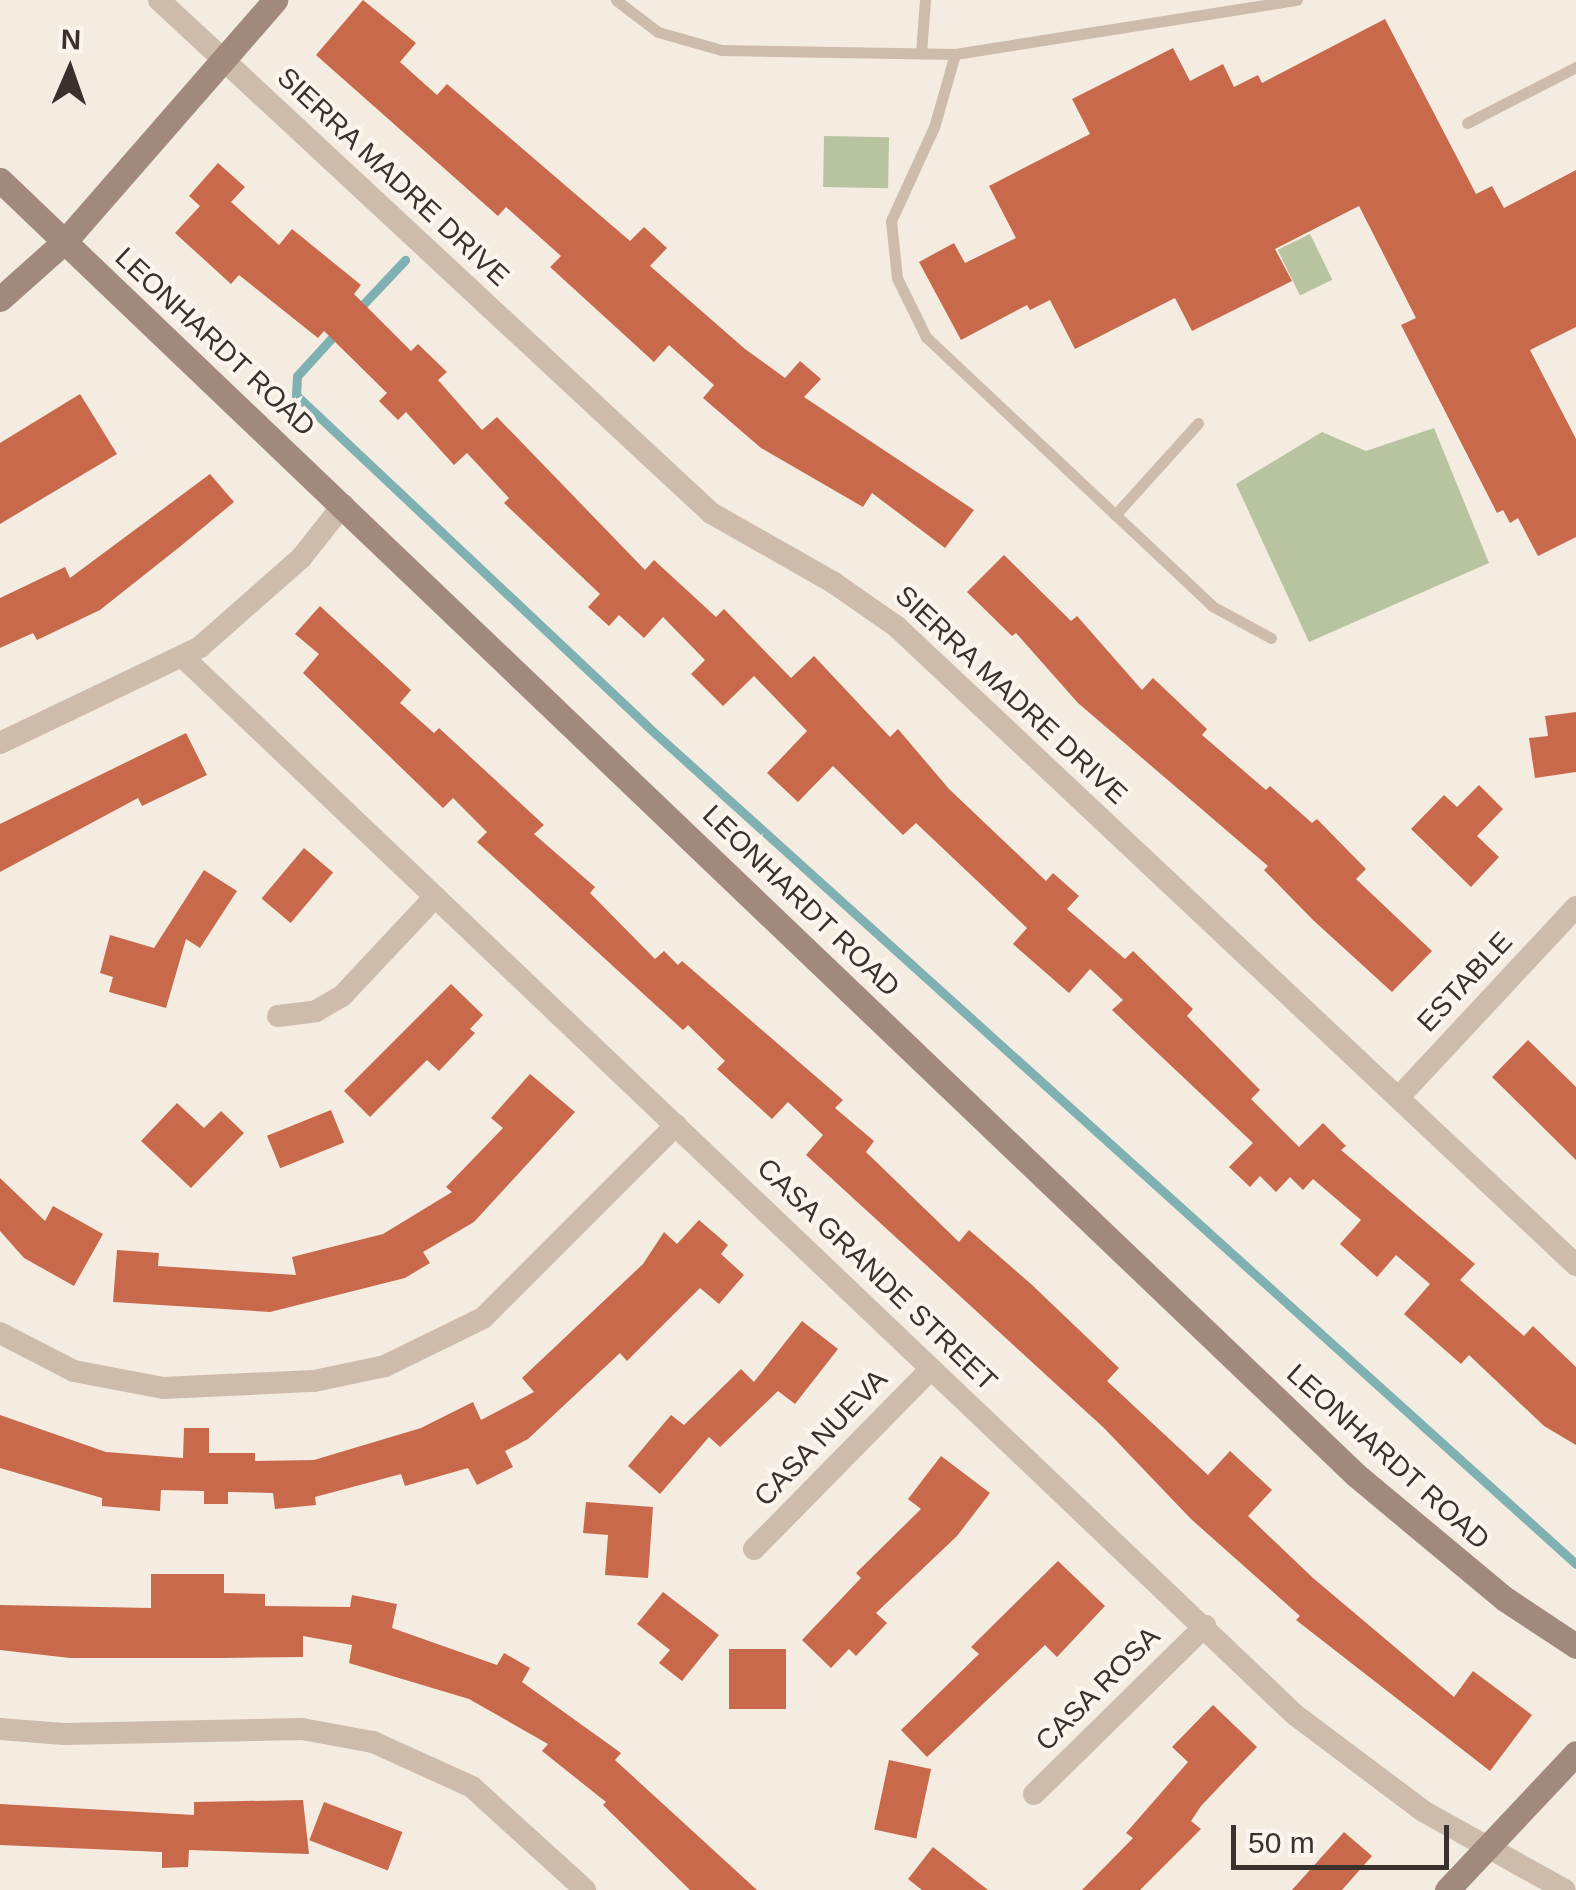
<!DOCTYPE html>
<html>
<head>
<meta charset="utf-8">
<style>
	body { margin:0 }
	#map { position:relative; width:1576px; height:1890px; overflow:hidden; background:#f4ebe1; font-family:Helvetica,sans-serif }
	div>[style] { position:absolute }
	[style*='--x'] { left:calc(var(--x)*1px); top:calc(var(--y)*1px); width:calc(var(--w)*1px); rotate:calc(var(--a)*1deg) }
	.green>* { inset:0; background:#b8c4a0; transform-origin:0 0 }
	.stream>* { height:9px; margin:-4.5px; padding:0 4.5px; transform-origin:4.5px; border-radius:4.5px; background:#7fb0b2 }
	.building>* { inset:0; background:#c8694b; transform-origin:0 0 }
	.lane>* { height:11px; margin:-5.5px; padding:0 5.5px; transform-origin:5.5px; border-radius:5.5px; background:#cdbbac }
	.street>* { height:22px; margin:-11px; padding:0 11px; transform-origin:11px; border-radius:11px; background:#cdbbac }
	.secondary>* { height:25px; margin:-12.5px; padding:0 12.5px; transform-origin:12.5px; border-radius:12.5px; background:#a18a7d }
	span { translate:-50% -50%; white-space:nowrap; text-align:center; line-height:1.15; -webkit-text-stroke:8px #fbf5ee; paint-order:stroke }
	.street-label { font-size:28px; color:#3b302b }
	.north { position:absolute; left:20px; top:20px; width:100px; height:100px; -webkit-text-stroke:8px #fbf5ee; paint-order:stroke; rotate:2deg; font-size:28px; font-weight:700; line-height:40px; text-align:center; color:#3b302b }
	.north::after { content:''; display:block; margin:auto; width:35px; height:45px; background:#3b302b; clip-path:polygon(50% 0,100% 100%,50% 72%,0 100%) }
	.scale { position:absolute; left:1231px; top:1825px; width:218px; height:45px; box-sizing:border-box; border:5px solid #3b302b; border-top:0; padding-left:12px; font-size:30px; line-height:35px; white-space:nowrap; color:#3b302b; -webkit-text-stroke:8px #fbf5ee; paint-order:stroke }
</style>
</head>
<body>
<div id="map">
	<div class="green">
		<div style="left:824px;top:136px;width:65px;height:51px;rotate:1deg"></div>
		<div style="left:1310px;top:234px;width:51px;height:36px;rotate:64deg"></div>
		<div style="clip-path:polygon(1434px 428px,1489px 563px,1309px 642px,1236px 484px,1322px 432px,1366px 451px)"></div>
	</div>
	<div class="stream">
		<div style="--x:355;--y:313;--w:73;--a:-46.7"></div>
		<div style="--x:338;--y:331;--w:61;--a:132.3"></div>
		<div style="--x:297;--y:376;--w:19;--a:93"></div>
		<div style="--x:296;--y:395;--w:482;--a:43.3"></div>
		<div style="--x:647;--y:726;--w:1251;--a:42.05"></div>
	</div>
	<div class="building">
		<div style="clip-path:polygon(363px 0,416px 43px,400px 62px,437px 95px,447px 84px,630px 241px,644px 227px,667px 248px,650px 266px,745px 349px,785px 378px,800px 361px,821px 379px,804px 397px,974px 510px,945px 548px,872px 493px,863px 507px,761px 448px,703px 398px,714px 385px,669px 345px,654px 362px,550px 267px,561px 256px,506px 207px,498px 216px,316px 55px)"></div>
		<div style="clip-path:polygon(1385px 19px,1476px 194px,1492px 186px,1504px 208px,1576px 170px,1576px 327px,1530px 350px,1576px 439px,1576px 537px,1538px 556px,1518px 518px,1510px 523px,1503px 510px,1497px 513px,1401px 325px,1416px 318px,1359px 206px,1275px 249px,1292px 281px,1192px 331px,1175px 298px,1075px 349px,1050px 300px,1030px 310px,1027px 305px,961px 340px,919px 262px,954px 243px,965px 263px,1016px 238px,989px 186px,1090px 134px,1072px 99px,1173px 48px,1190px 81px,1223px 64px,1234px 87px,1258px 75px,1262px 83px)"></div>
		<div style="clip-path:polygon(218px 163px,245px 187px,231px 202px,279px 245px,292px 229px,361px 285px,354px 294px,411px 351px,418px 344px,447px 372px,438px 380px,482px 430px,497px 417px,645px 570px,654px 560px,716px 617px,724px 609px,791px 678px,814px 656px,890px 737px,898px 729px,949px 789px,1046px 881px,1053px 873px,1079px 896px,1067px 909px,1125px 959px,1133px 951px,1193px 1009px,1187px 1016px,1260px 1090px,1251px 1099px,1299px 1147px,1323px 1123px,1346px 1146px,1341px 1150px,1475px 1264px,1460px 1280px,1524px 1336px,1533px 1326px,1576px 1367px,1576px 1445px,1544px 1426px,1469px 1355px,1461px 1364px,1404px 1314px,1430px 1284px,1396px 1255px,1377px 1277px,1340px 1244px,1361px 1220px,1313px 1179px,1303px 1190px,1290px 1177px,1276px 1192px,1260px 1176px,1250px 1187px,1229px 1167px,1253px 1143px,1112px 1010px,1123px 1000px,1090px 969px,1069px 993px,1013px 944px,1027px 928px,916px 823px,903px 835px,833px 766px,798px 802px,767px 773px,807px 731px,754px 676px,723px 706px,691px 674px,705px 660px,663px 617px,644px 638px,619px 615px,609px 626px,588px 607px,600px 594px,504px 503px,509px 498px,467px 453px,454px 465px,406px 412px,398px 420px,379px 401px,387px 393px,324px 331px,318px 338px,239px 275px,231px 284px,175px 233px,200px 206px,189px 196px)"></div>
		<div style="clip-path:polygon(80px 394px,117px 454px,0 524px,0 443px)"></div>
		<div style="clip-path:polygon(210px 474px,234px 502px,182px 545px,100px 610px,37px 640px,33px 633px,0 648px,0 598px,65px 567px,70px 578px)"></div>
		<div style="clip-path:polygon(1004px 555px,1071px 621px,1077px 616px,1142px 690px,1153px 678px,1207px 729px,1202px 735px,1266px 790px,1270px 786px,1312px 823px,1317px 819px,1366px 869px,1356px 879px,1432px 951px,1392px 992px,1313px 920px,1264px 870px,1268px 866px,1078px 703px,1016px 633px,1012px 636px,967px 592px)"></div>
		<div style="clip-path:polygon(320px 606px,411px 690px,400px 703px,434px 733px,439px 728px,544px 825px,534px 834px,595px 887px,590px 893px,655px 959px,664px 951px,678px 965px,682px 961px,843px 1100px,835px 1108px,874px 1141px,866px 1152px,959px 1242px,969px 1230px,1031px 1284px,1119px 1368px,1107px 1381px,1208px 1475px,1230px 1451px,1272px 1490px,1248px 1516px,1313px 1578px,1454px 1697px,1473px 1671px,1532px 1715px,1490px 1771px,1296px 1620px,1300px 1616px,1191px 1519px,1104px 1428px,806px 1155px,823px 1135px,788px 1102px,772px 1119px,717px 1069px,725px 1061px,688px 1025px,683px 1030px,477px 842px,487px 832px,453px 798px,443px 808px,303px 673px,319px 654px,295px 634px)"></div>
		<div style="clip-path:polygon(1576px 712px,1576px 772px,1535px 778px,1529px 738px,1548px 736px,1545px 716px)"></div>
		<div style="clip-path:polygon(186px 733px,207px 775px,142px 806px,138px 798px,0 872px,0 824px)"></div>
		<div style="clip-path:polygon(1479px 785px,1503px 809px,1477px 836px,1499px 857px,1471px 887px,1411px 829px,1444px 795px,1457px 807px)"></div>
		<div style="left:304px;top:848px;width:38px;height:66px;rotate:40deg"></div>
		<div style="clip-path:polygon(204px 870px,237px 891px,200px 948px,186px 939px,166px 1008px,109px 992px,113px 977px,100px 973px,110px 935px,154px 948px)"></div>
		<div style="clip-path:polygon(451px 984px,483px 1015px,470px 1029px,475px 1033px,439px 1071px,427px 1060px,370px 1117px,344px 1091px)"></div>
		<div style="clip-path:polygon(1528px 1040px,1576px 1087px,1576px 1160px,1492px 1077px)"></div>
		<div style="clip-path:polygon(530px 1074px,575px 1112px,474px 1222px,423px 1252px,430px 1263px,405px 1278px,270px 1312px,113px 1302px,117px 1250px,159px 1253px,158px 1266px,296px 1275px,292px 1257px,383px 1234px,452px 1192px,446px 1187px,503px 1128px,491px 1118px)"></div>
		<div style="clip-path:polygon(177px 1103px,204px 1128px,221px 1111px,244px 1133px,191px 1188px,141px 1141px)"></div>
		<div style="left:331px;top:1110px;width:35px;height:69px;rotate:68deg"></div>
		<div style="clip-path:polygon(0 1178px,45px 1221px,53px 1206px,103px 1234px,74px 1286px,24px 1258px,0 1231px)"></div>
		<div style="clip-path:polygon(699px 1220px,728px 1245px,721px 1254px,744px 1275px,719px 1304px,700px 1288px,627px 1361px,620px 1353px,528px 1439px,505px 1451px,513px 1467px,477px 1485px,468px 1468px,405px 1486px,401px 1474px,315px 1497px,316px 1505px,275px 1509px,273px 1493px,228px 1492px,228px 1504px,204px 1504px,204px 1491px,161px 1490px,160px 1511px,102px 1506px,102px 1498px,0 1468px,0 1415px,106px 1452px,183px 1458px,184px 1428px,209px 1428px,209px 1453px,255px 1453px,255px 1461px,314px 1460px,421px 1428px,473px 1402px,481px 1420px,534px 1392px,522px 1378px,643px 1264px,664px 1232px,677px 1244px)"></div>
		<div style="clip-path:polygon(802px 1321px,838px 1349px,795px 1404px,778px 1391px,720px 1447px,709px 1437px,660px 1494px,628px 1466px,671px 1415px,684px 1425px,741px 1369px,754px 1382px)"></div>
		<div style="clip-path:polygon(941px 1456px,990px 1493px,957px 1536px,876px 1613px,887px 1623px,856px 1656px,849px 1649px,831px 1668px,802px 1640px,861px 1578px,856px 1573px,921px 1509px,908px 1499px)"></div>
		<div style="clip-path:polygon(586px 1502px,653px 1507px,648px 1578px,605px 1575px,608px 1535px,583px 1533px)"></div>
		<div style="clip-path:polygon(1058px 1561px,1105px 1606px,1057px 1657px,1045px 1645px,927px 1757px,901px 1730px,979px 1654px,971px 1647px)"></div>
		<div style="clip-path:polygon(151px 1574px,224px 1574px,224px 1593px,265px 1594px,265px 1606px,350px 1607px,352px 1595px,397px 1604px,392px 1628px,497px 1665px,504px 1653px,530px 1668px,522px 1682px,621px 1753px,615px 1760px,757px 1890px,690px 1890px,603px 1805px,606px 1802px,542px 1751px,548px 1744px,469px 1699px,349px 1663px,352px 1645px,303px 1636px,303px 1657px,224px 1658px,70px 1658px,0 1650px,0 1605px,151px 1608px)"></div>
		<div style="clip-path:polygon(663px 1592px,719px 1635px,682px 1681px,659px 1663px,670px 1650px,637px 1624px)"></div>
		<div style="left:729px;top:1649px;width:57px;height:60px"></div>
		<div style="clip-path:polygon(1213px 1705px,1257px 1747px,1201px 1806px,1191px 1821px,1201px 1829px,1140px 1890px,1082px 1890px,1133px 1838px,1126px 1833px,1188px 1762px,1172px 1747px)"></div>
		<div style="left:889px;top:1760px;width:43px;height:71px;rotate:12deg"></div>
		<div style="clip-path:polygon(303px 1800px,309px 1854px,189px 1850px,188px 1867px,162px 1868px,162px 1852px,0 1845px,0 1804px,194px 1815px,194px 1802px)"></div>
		<div style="left:324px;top:1802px;width:84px;height:41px;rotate:21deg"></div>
		<div style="clip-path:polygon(1344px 1832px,1372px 1856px,1342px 1890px,1292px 1890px)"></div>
		<div style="clip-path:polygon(933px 1847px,988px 1890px,922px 1890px,908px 1879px)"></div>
	</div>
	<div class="lane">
		<div style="--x:616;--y:0;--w:53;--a:37.3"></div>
		<div style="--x:658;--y:32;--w:66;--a:15.9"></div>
		<div style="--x:721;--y:50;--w:234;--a:1"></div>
		<div style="--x:955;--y:54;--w:346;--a:-9"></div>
		<div style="--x:921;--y:53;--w:53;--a:-85.7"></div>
		<div style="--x:955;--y:54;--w:76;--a:106"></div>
		<div style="--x:934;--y:127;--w:103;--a:114.6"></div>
		<div style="--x:891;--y:221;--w:57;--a:84"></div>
		<div style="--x:897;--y:278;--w:66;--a:63.8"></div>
		<div style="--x:926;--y:337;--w:393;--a:43.2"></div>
		<div style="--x:1212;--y:606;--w:67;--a:28.5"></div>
		<div style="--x:1467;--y:123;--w:123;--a:-27.2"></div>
		<div style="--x:1115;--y:515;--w:124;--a:-47.9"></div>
	</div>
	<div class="street">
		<div style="--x:159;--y:0;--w:754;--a:42.9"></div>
		<div style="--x:711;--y:513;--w:142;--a:29.6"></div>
		<div style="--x:834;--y:583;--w:77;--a:34.9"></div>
		<div style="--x:897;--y:627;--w:932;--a:43.22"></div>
		<div style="--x:183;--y:657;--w:1533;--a:43.57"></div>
		<div style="--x:1294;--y:1714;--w:161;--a:36.9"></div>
		<div style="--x:1423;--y:1811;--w:162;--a:29.1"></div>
		<div style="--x:0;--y:743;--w:222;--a:-25.6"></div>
		<div style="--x:200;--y:647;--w:135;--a:-41.4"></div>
		<div style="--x:301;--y:558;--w:68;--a:-51.6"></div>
		<div style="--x:278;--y:1016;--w:38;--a:-7"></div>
		<div style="--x:316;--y:1011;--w:30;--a:-30"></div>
		<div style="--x:342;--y:996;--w:136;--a:-46.8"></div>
		<div style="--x:1398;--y:1098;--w:261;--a:-47"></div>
		<div style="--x:0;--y:1333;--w:83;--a:27.2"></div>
		<div style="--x:74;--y:1371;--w:91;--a:10.8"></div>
		<div style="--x:163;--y:1388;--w:151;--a:-2.7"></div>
		<div style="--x:314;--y:1381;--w:73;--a:-11.9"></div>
		<div style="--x:385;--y:1366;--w:109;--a:-26.1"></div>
		<div style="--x:483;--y:1318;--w:273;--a:-45"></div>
		<div style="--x:754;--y:1549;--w:252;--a:-45.5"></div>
		<div style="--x:0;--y:1729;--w:64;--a:4.5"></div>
		<div style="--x:64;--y:1734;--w:238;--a:-1.2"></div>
		<div style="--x:302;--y:1729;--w:72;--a:10.4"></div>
		<div style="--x:373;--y:1742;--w:109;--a:24.4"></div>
		<div style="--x:472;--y:1787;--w:153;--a:42.3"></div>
		<div style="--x:1034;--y:1794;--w:240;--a:-44.5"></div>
	</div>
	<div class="secondary">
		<div style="--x:0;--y:180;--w:1875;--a:43.68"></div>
		<div style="--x:1356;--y:1475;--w:194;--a:39.8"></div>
		<div style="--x:1505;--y:1599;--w:85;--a:33.5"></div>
		<div style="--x:0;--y:299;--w:87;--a:-41.7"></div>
		<div style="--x:65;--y:241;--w:320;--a:-48.9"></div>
		<div style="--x:1447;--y:1890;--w:188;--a:-46.7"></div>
	</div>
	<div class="street-label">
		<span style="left:393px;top:177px;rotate:43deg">SIERRA MADRE DRIVE</span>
		<span style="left:215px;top:342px;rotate:43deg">LEONHARDT ROAD</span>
		<span style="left:1011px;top:695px;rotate:43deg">SIERRA MADRE DRIVE</span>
		<span style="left:801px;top:901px;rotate:44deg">LEONHARDT ROAD</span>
		<span style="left:1465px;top:982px;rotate:-47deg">ESTABLE</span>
		<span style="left:877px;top:1275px;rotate:44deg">CASA GRANDE STREET</span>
		<span style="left:821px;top:1438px;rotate:-46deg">CASA NUEVA</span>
		<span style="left:1388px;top:1457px;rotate:42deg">LEONHARDT ROAD</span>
		<span style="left:1098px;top:1689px;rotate:-45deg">CASA ROSA</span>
	</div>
	<div class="north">N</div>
	<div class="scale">50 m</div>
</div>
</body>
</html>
